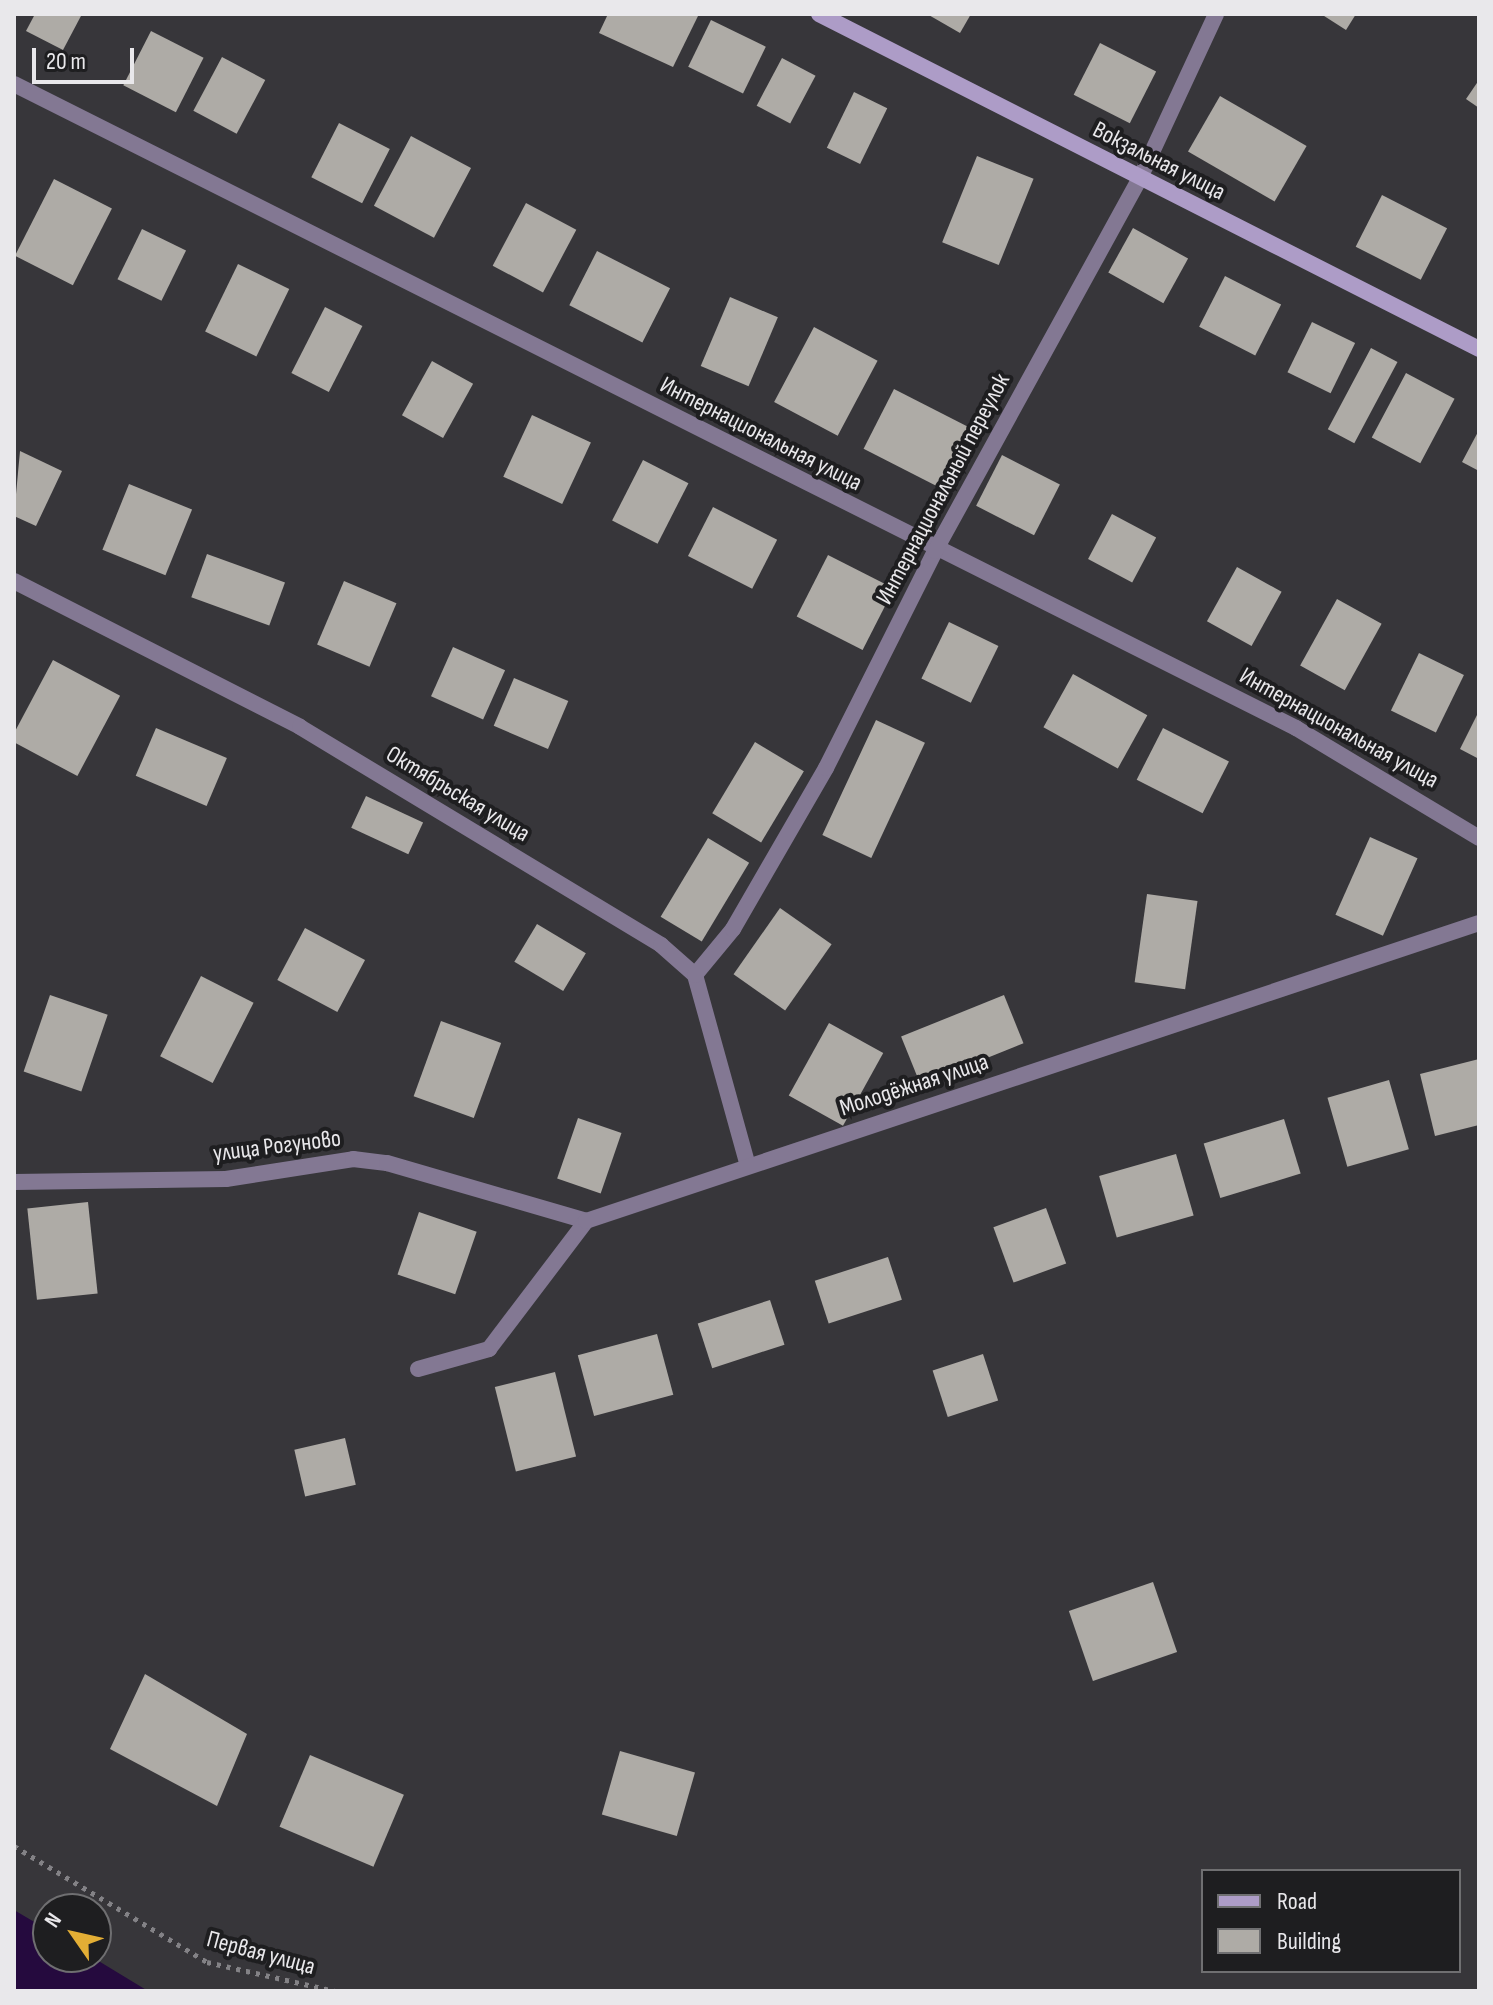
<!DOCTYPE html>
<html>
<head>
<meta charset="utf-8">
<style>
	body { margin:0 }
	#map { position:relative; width:1493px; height:2005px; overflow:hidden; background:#37363a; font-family:"Sofia Sans Condensed",sans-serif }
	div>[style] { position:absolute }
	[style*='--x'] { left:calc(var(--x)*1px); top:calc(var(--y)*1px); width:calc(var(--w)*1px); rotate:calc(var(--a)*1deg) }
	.water>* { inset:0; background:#250a3e }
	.building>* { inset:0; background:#aeaba6; transform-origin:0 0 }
	.path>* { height:5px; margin-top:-2.5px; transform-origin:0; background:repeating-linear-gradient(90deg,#838286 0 4px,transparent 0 10px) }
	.street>* { height:16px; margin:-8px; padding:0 8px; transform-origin:8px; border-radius:8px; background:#837893 }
	.secondary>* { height:16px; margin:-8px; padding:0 8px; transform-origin:8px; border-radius:8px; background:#ad9cc7 }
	span { translate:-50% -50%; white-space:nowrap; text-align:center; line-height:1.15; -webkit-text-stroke:8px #1e1e20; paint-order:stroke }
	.street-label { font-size:24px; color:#e9e8eb }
	.frame { position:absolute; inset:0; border:16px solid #e9e8eb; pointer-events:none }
	.legend { position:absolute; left:1201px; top:1869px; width:260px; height:104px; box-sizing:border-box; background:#1e1e20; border:2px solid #6f6f71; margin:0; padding:10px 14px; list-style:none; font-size:24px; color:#e9e8eb }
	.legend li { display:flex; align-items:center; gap:16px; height:40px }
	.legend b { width:40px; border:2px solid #6f6f71 }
	.north { position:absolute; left:32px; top:1893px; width:80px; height:80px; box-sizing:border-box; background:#1e1e20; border:2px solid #6f6f71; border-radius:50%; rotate:304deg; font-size:22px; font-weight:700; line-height:32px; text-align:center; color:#e9e8eb }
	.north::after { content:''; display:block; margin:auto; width:28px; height:36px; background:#e3ae35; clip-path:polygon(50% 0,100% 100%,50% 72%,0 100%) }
	.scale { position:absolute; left:32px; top:48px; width:102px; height:36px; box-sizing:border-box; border:4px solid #e9e8eb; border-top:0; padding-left:10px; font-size:24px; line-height:28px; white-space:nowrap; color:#e9e8eb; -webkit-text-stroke:6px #1e1e20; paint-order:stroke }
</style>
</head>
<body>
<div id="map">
	<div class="water">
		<div style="clip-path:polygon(14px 1910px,48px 1930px,48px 1957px,92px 1957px,148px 1991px,14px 1991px)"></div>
	</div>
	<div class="building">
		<div style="clip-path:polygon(35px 14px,82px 14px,63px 50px,26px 31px)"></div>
		<div style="clip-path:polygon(608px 14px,693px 14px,698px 16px,673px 67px,599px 33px)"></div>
		<div style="clip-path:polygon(927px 14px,971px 14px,960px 33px)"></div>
		<div style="clip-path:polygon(1321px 14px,1356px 14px,1346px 30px)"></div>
		<div style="left:711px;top:20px;width:61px;height:52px;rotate:26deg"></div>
		<div style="left:151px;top:31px;width:59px;height:61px;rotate:27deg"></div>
		<div style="left:1100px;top:43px;width:63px;height:58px;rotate:27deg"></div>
		<div style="left:222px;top:57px;width:49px;height:61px;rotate:28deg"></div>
		<div style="left:782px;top:58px;width:38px;height:54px;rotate:28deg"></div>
		<div style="clip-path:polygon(1479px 80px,1479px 108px,1466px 99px)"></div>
		<div style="left:854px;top:92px;width:37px;height:62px;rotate:26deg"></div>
		<div style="left:1220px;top:96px;width:100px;height:64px;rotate:30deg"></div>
		<div style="left:339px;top:123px;width:57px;height:61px;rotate:27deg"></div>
		<div style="left:411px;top:136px;width:68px;height:79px;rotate:28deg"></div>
		<div style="left:977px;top:156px;width:61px;height:93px;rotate:22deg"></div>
		<div style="left:54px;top:179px;width:65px;height:86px;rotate:27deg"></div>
		<div style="left:1382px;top:195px;width:73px;height:58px;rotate:27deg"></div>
		<div style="left:526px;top:203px;width:57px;height:71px;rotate:28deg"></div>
		<div style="left:1133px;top:228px;width:63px;height:51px;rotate:29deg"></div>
		<div style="left:142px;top:229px;width:49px;height:56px;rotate:26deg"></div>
		<div style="left:597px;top:251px;width:82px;height:61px;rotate:27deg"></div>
		<div style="left:238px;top:264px;width:57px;height:75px;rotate:26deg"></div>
		<div style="left:1225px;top:276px;width:63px;height:57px;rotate:27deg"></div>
		<div style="left:730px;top:297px;width:52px;height:75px;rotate:23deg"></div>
		<div style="left:325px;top:307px;width:42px;height:74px;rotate:27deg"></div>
		<div style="left:1312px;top:322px;width:48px;height:56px;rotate:26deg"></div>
		<div style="left:814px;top:327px;width:72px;height:85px;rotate:28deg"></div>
		<div style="left:1371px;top:348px;width:30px;height:92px;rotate:28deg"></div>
		<div style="left:432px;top:361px;width:47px;height:62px;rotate:29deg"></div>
		<div style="left:1406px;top:373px;width:55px;height:73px;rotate:28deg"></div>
		<div style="left:894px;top:389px;width:83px;height:67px;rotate:27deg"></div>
		<div style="left:532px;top:415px;width:65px;height:68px;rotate:25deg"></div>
		<div style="clip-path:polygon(1479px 430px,1479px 471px,1462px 462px)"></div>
		<div style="clip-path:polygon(20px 451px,62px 471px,36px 526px,14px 516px)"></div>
		<div style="left:1002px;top:455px;width:65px;height:57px;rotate:27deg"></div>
		<div style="left:643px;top:460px;width:51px;height:68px;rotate:27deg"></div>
		<div style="left:129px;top:484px;width:68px;height:71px;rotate:22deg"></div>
		<div style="left:713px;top:507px;width:72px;height:55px;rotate:27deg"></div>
		<div style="left:1112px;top:514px;width:50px;height:51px;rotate:28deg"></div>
		<div style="left:207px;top:554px;width:83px;height:46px;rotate:20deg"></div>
		<div style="left:828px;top:555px;width:74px;height:69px;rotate:27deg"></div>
		<div style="left:1237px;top:567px;width:51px;height:62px;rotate:29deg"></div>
		<div style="left:344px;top:581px;width:57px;height:69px;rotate:23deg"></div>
		<div style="left:1337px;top:599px;width:51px;height:76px;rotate:29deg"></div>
		<div style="left:949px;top:622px;width:55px;height:63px;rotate:26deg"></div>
		<div style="left:453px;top:647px;width:57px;height:54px;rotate:24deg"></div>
		<div style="left:1419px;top:653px;width:50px;height:64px;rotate:26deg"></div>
		<div style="left:53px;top:660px;width:76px;height:91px;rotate:28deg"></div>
		<div style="left:1073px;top:674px;width:85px;height:61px;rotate:29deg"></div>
		<div style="left:514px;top:678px;width:59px;height:52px;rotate:23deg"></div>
		<div style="clip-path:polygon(1479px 711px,1479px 759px,1460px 749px)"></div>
		<div style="left:876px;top:720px;width:54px;height:127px;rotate:25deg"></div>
		<div style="left:156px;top:728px;width:77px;height:52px;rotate:23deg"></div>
		<div style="left:1163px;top:728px;width:74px;height:58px;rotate:27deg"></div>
		<div style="left:755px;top:742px;width:57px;height:83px;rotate:31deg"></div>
		<div style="left:366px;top:796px;width:63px;height:35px;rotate:25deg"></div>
		<div style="left:1370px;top:837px;width:52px;height:85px;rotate:24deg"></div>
		<div style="left:708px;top:838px;width:48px;height:92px;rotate:31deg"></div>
		<div style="left:1147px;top:894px;width:51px;height:89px;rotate:8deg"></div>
		<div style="left:780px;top:908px;width:63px;height:81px;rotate:35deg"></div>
		<div style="left:537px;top:924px;width:57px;height:44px;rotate:31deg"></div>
		<div style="left:305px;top:928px;width:68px;height:59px;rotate:28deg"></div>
		<div style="left:201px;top:976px;width:59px;height:90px;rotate:27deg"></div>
		<div style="left:50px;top:995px;width:61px;height:81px;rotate:19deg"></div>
		<div style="left:1004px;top:995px;width:52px;height:111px;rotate:68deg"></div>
		<div style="left:441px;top:1021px;width:64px;height:80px;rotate:20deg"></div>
		<div style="left:829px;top:1023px;width:62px;height:83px;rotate:29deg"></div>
		<div style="clip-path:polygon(1479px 1059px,1479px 1125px,1435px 1136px,1420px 1074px)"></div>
		<div style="left:1389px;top:1080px;width:72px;height:64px;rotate:74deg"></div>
		<div style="left:578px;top:1118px;width:46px;height:64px;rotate:19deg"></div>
		<div style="left:1284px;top:1119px;width:57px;height:84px;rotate:73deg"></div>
		<div style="left:1176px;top:1154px;width:64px;height:80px;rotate:74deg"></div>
		<div style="left:88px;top:1202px;width:92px;height:61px;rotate:84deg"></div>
		<div style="left:1046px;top:1208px;width:59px;height:56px;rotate:70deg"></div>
		<div style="left:419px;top:1212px;width:61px;height:66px;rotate:19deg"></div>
		<div style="left:888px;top:1257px;width:45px;height:77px;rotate:72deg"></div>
		<div style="left:770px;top:1300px;width:47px;height:76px;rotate:72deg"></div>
		<div style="left:657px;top:1334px;width:63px;height:82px;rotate:75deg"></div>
		<div style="left:983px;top:1354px;width:49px;height:53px;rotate:72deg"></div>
		<div style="left:555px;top:1372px;width:87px;height:62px;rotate:76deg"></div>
		<div style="left:345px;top:1438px;width:48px;height:52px;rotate:77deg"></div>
		<div style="left:1153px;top:1582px;width:74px;height:89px;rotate:71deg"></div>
		<div style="clip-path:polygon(145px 1674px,247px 1734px,217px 1806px,110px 1749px)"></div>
		<div style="left:620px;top:1751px;width:78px;height:66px;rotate:16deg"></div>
		<div style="left:310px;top:1755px;width:102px;height:78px;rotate:23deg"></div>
	</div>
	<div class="path">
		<div style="--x:14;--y:1846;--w:225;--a:31"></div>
		<div style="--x:207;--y:1962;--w:131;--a:12.8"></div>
	</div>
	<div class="street">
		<div style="--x:14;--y:84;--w:1435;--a:26.67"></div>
		<div style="--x:1296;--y:728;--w:214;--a:31"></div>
		<div style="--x:14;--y:581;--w:321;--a:27"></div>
		<div style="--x:300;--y:727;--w:422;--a:31.1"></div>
		<div style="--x:661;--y:945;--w:45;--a:41.4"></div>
		<div style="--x:695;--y:975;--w:194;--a:74.5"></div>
		<div style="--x:695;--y:975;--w:60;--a:-50.4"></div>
		<div style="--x:733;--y:929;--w:186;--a:-60"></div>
		<div style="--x:826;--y:768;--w:243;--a:-63.3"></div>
		<div style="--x:935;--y:551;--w:426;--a:-61.2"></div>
		<div style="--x:1140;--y:178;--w:181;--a:-65.1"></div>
		<div style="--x:14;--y:1182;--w:212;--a:-0.8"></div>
		<div style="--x:226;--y:1179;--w:129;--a:-8.9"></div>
		<div style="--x:353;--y:1159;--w:34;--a:7"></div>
		<div style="--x:387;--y:1163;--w:207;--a:16.2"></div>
		<div style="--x:418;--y:1369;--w:74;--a:-15.7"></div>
		<div style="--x:489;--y:1349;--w:161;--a:-52.8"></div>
		<div style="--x:586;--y:1221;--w:941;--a:-18.45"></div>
	</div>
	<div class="secondary">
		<div style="--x:819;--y:14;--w:740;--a:26.91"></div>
	</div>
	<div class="street-label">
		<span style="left:1159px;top:161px;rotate:27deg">Вокзальная улица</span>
		<span style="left:761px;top:434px;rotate:27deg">Интернациональная улица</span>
		<span style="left:943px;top:489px;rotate:-62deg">Интернациональный переулок</span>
		<span style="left:1339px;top:728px;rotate:29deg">Интернациональная улица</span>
		<span style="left:458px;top:794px;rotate:31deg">Октябрьская улица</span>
		<span style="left:914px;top:1085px;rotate:-18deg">Молодёжная улица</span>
		<span style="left:277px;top:1146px;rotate:-7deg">улица Рогуново</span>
		<span style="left:261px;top:1953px;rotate:15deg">Первая улица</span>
	</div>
	<div class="frame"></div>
	<ul class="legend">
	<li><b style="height:10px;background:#ad9cc7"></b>Road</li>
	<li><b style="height:22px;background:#aeaba6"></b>Building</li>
	</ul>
	<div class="north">N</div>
	<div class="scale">20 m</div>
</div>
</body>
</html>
